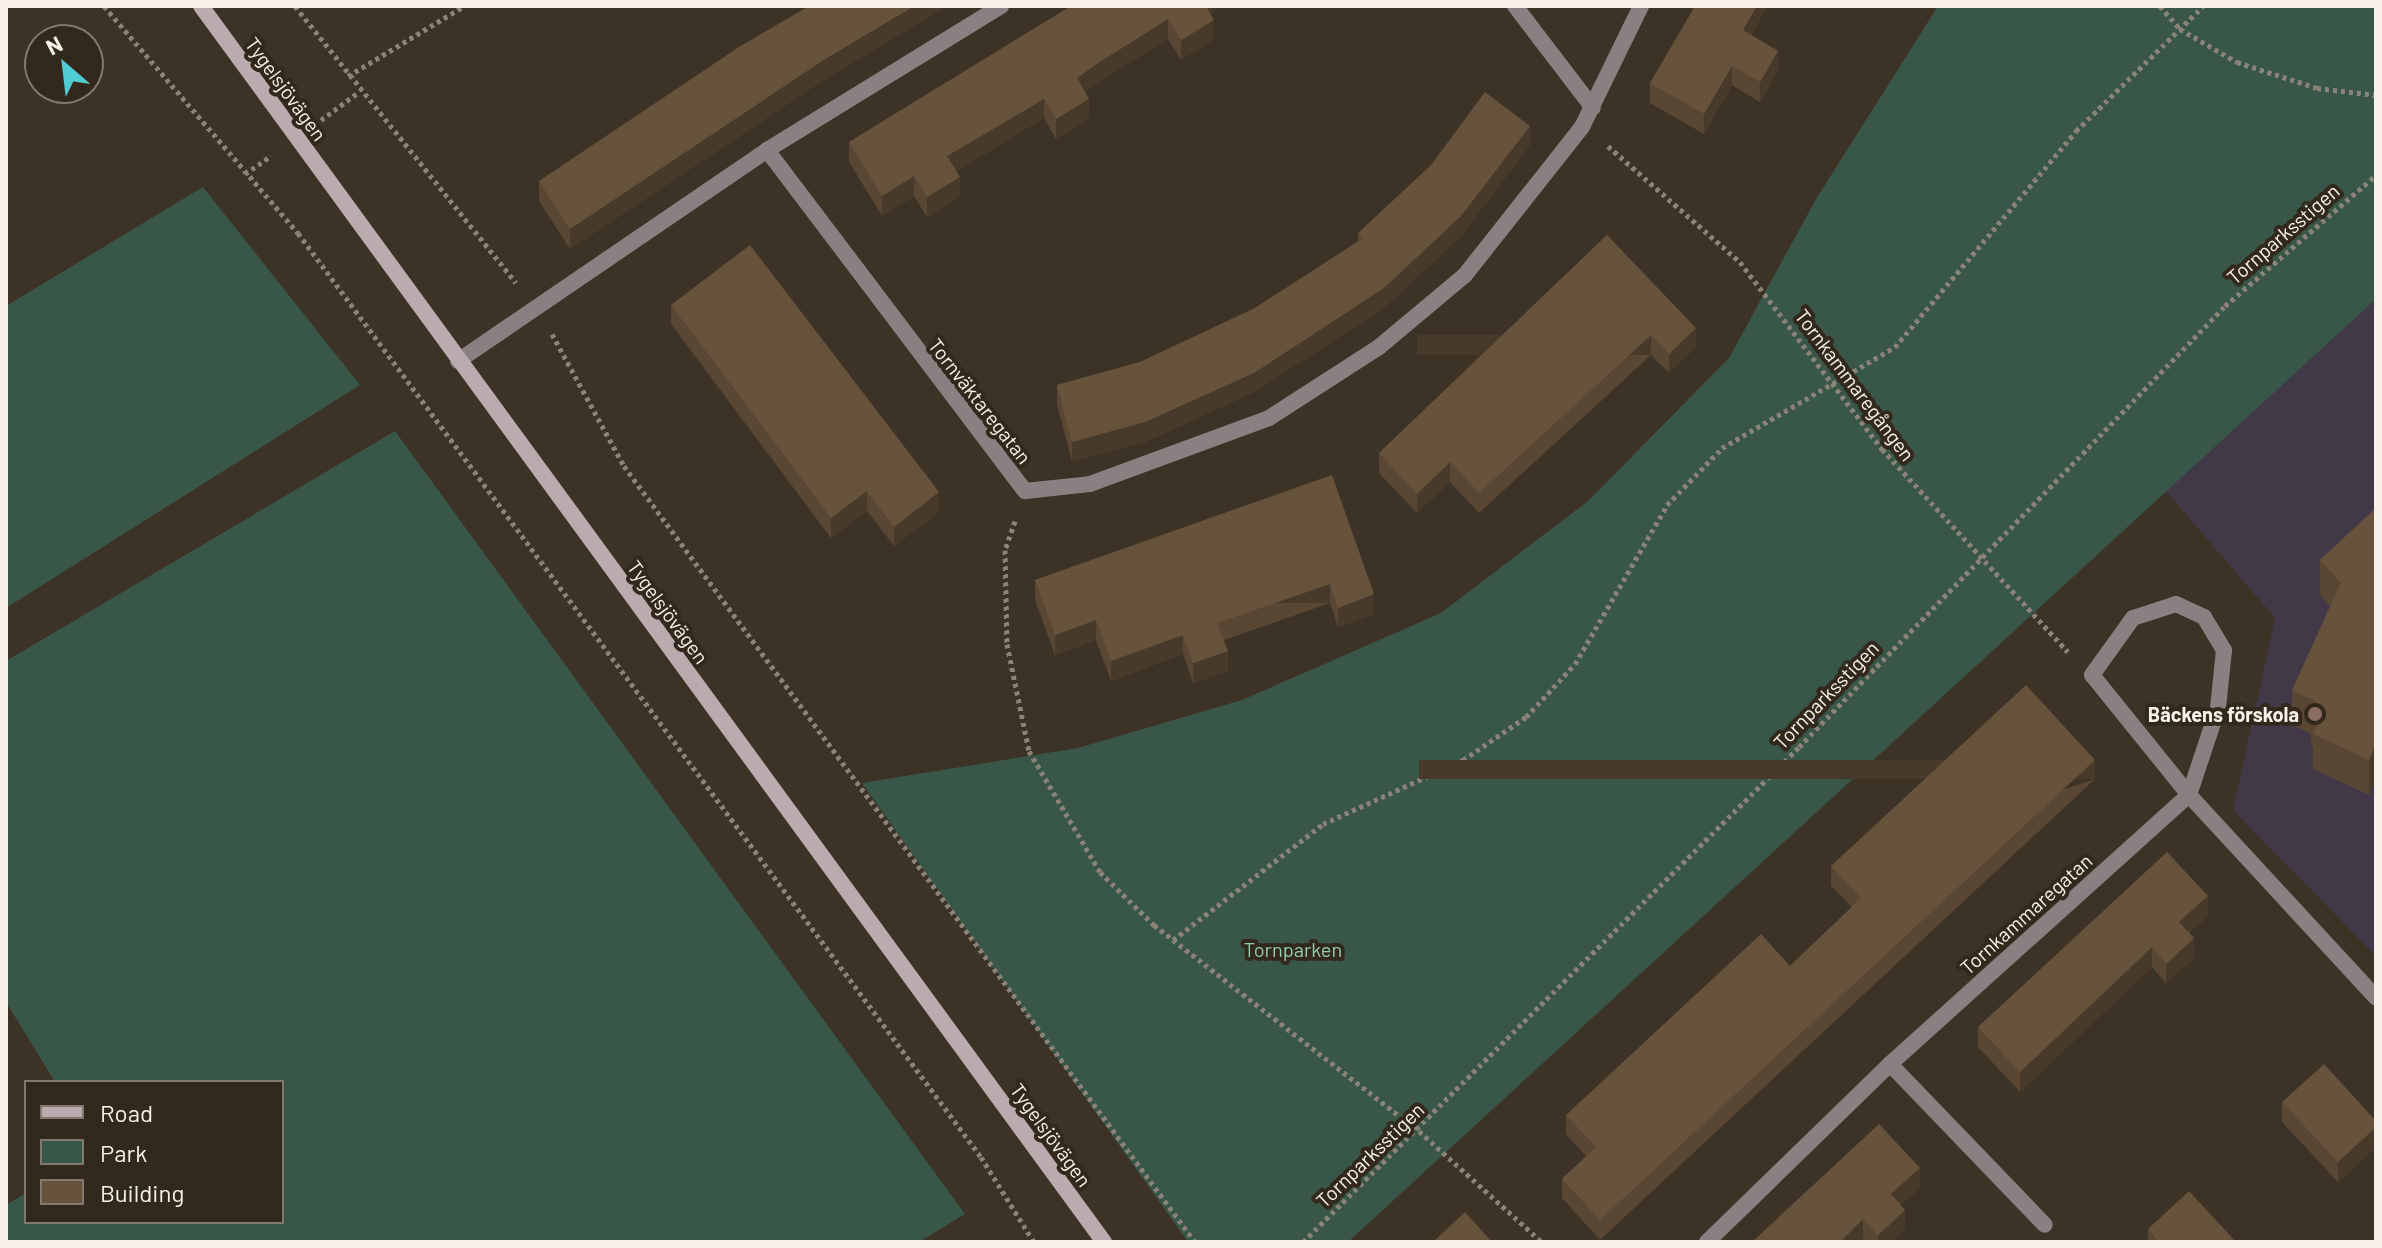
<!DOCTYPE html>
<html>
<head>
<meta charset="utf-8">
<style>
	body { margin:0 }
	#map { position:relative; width:2382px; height:1248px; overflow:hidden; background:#3d3226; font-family:Barlow,sans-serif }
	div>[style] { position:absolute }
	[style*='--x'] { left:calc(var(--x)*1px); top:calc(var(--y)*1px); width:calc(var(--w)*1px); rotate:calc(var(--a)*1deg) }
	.education>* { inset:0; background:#413848 }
	.green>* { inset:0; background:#395748 }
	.path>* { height:5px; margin-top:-2.5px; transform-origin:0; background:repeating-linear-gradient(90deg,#8b8278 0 4px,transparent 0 8px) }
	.street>* { height:16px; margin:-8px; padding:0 8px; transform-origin:8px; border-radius:8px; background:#898082 }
	.secondary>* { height:16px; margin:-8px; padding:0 8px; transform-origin:8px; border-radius:8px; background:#b9abae }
	.wall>* { inset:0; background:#594734 }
	.shaded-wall>* { inset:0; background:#483a2a; transform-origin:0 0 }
	.building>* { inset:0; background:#67533c }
	.dots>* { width:22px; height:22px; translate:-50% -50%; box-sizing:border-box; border:4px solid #33281c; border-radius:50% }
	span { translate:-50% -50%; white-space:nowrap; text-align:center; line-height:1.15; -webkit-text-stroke:8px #33281c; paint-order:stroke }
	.street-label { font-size:20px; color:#f8f1e9 }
	.poi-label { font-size:20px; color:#f8f1e9; font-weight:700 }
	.right { translate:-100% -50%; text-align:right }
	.park-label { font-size:20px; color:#92cdb0 }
	.frame { position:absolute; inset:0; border:8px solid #f8f1e9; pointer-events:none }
	.legend { position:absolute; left:24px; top:1080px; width:260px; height:144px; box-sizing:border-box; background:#33281c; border:2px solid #82786e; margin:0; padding:10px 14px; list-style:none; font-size:24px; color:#f8f1e9 }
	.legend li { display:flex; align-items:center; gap:16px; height:40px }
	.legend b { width:40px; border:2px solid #82786e }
	.north { position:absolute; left:24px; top:24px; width:80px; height:80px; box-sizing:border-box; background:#33281c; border:2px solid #82786e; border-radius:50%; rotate:332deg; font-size:22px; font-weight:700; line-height:32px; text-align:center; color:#f8f1e9 }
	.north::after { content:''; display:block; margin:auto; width:28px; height:36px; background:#51ccd2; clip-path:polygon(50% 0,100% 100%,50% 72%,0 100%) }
</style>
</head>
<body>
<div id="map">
	<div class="education">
		<div style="clip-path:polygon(2376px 299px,2376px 956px,2233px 810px,2275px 618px,2165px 490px)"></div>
	</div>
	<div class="green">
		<div style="clip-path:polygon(1938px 6px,2376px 6px,2376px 299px,1348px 1242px,1188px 1242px,862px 783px,1078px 748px,1242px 700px,1441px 613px,1588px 501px,1729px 358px,1816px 199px)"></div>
		<div style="clip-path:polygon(203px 187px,360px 385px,6px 608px,6px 306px)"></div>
		<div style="clip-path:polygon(395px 431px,965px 1214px,919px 1242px,6px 1242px,6px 1205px,26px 1193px,26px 1222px,282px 1222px,282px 1082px,55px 1082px,6px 1002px,6px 661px)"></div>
	</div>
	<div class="path">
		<div style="--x:104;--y:6;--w:299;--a:49.5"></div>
		<div style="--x:298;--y:233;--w:1149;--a:53.53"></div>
		<div style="--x:981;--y:1157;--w:100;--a:58.1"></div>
		<div style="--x:295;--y:6;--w:354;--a:51.4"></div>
		<div style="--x:2160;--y:6;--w:30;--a:49"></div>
		<div style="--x:2180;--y:29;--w:66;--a:30.1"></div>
		<div style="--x:2237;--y:62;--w:84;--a:18"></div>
		<div style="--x:2317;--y:88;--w:59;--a:6.8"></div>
		<div style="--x:348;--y:76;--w:135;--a:-31.1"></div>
		<div style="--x:321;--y:120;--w:47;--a:-36.4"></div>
		<div style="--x:1608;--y:146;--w:176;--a:41.3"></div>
		<div style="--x:1740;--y:262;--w:235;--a:52.8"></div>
		<div style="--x:1882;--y:449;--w:275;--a:47.5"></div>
		<div style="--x:245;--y:174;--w:32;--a:-35"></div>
		<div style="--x:552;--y:334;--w:150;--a:61.4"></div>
		<div style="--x:624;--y:466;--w:963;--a:53.65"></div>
		<div style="--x:1015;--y:521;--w:31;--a:109"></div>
		<div style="--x:1005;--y:550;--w:94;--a:88.8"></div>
		<div style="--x:1007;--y:644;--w:109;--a:78.4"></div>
		<div style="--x:1029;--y:751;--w:140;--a:59.6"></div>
		<div style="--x:1100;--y:872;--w:76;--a:44.5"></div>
		<div style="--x:1154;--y:925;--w:336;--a:37.9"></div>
		<div style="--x:1419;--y:1131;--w:166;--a:42.1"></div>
		<div style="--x:1173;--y:940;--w:190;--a:-37.7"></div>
		<div style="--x:1323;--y:824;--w:154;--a:-24.6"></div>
		<div style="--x:1463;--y:760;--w:76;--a:-34.3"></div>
		<div style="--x:1526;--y:717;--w:72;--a:-47.2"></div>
		<div style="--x:1575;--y:664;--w:184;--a:-59.9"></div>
		<div style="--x:1667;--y:505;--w:79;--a:-46"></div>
		<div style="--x:1722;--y:448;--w:200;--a:-30.3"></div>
		<div style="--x:1895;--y:347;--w:282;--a:-50"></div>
		<div style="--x:2076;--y:131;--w:178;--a:-44.5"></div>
		<div style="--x:1303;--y:1242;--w:701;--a:-44.94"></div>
		<div style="--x:1799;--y:747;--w:613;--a:-45.99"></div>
		<div style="--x:2225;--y:306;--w:200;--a:-40.9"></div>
	</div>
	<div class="street">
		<div style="--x:1515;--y:6;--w:128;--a:52.6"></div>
		<div style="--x:767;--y:150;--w:428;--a:52.9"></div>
		<div style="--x:1025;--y:491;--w:65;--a:-6.1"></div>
		<div style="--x:1090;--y:484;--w:191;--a:-20.2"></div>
		<div style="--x:1269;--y:418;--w:131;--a:-32.8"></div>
		<div style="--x:1379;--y:347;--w:112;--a:-39.9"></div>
		<div style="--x:1465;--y:275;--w:189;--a:-51.7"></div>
		<div style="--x:1582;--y:127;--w:135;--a:-64"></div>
		<div style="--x:458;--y:361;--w:374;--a:-34.3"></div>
		<div style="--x:767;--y:150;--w:275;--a:-31.6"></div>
		<div style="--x:2176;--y:604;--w:31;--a:25"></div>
		<div style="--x:2204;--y:617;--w:39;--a:59"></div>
		<div style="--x:2224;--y:650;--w:58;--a:95.9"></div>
		<div style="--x:2218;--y:708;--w:92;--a:108.4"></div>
		<div style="--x:2189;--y:795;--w:154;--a:-128.9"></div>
		<div style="--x:2092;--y:675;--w:70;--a:-54.3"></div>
		<div style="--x:2133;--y:618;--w:45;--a:-18"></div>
		<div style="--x:1890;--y:1064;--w:223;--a:46.1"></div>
		<div style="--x:1707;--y:1242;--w:255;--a:-44.2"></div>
		<div style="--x:1890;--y:1064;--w:402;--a:-42"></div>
		<div style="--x:2189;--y:795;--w:276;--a:47.3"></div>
	</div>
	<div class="secondary">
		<div style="--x:201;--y:6;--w:1531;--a:53.85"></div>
	</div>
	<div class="wall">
		<div style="clip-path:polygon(809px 6px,947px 6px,822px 81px,570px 249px,539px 201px,539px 181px)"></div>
		<div style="clip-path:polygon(1071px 6px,1210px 13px,1214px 39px,1181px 60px,1168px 39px,1098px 82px,1085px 92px,1089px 119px,1056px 139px,1044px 118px,956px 171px,960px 197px,927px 217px,914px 196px,882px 216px,849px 162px,849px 142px)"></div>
		<div style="clip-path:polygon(1752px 35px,1778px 71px,1760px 102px,1732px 85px,1704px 134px,1650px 103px,1650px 83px)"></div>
		<div style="clip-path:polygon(1530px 145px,1461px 236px,1384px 308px,1254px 392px,1145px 442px,1072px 461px,1057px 405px,1057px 385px,1140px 362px,1255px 308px,1358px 242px,1358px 233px)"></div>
		<div style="clip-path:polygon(1607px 235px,1696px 347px,1669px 373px,1651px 355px,1479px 513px,1450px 482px,1417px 513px,1379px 473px,1379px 453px)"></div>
		<div style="clip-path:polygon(671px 305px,939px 512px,894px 546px,867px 511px,831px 538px,671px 324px)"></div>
		<div style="clip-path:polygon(1332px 475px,1374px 614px,1338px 627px,1330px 603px,1224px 640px,1228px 671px,1193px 683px,1183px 654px,1111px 681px,1096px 640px,1055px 655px,1035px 600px,1035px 580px)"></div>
		<div style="clip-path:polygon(2376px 508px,2376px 778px,2369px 795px,2313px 769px,2313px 747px,2311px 746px,2311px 734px,2292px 725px,2292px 690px,2330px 606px,2320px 595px,2320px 560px)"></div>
		<div style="clip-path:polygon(2095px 779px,1600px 1240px,1562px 1198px,1562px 1179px,1586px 1156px,1566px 1134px,1566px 1115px,1790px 966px,1852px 907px,1831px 886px,1831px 866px)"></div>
		<div style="clip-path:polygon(2208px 916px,2189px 933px,2194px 958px,2166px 983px,2152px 967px,2020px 1092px,1978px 1047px,1978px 1027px)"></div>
		<div style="clip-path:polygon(2282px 1102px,2376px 1121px,2376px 1147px,2338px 1182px,2282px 1122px)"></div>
		<div style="clip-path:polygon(1920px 1188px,1901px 1205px,1905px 1229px,1891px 1242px,1866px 1242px,1863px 1239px,1752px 1242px)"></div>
		<div style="clip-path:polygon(2148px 1229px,2236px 1242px,2148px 1242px)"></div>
	</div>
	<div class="shaded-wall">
		<div style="clip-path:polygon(914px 6px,947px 6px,822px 81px,570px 249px,570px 229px,822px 61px)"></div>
		<div style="clip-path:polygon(1201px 6px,1223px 6px,1201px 19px)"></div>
		<div style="clip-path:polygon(1757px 6px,1768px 6px,1743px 50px,1743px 30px)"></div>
		<div style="clip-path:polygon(1168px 19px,1168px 39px,1098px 82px,1077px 98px,1077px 78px,1098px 63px)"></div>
		<div style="clip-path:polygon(1214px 20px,1214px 39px,1181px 60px,1181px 40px)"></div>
		<div style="clip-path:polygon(1778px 51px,1778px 71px,1760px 102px,1760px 82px)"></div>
		<div style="clip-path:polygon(1732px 66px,1732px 85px,1704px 134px,1704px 114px)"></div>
		<div style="clip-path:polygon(1044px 99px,1044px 118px,947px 176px,947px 156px)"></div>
		<div style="clip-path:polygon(1089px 99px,1089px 119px,1056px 139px,1056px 119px)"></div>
		<div style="clip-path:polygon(1530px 126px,1530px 145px,1461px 236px,1384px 308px,1254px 392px,1145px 442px,1072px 461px,1072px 442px)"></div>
		<div style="clip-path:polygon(914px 176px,914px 196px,882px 216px,882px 196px)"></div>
		<div style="clip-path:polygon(960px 177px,960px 197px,927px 217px,927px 197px)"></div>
		<div style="clip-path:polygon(1696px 328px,1696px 347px,1669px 373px,1669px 354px)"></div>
		<div style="left:1651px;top:335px;width:20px;height:234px;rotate:90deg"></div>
		<div style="clip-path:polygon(1450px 462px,1450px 482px,1417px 513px,1417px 494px)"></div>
		<div style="clip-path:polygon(867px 491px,867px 511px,831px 538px,831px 518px)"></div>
		<div style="clip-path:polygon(939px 492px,939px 512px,894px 546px,894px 527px)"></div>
		<div style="left:1330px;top:584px;width:19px;height:120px;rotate:90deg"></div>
		<div style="clip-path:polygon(1374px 594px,1374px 614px,1338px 627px,1338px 608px)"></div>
		<div style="clip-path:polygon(1096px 620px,1096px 640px,1055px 655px,1055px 635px)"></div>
		<div style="clip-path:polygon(1183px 635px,1183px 654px,1111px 681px,1111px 661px)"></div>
		<div style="clip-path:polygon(1228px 651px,1228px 671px,1193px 683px,1193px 663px)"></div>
		<div style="clip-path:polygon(2376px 743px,2376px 778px,2369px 795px,2369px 760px)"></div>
		<div style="left:2095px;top:760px;width:19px;height:676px;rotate:90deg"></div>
		<div style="clip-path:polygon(2208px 896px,2208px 916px,2179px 942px,2179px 922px)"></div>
		<div style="clip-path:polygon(2194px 938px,2194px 958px,2166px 983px,2166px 964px)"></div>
		<div style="clip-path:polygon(2152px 947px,2152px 967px,2020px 1092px,2020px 1072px)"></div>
		<div style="clip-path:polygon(2376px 1127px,2376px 1147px,2338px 1182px,2338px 1162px)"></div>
		<div style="clip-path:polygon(1920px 1168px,1920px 1188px,1891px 1214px,1891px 1194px)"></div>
		<div style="clip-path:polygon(1905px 1210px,1905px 1229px,1891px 1242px,1878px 1242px,1878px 1235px)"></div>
		<div style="clip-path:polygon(1863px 1219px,1863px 1239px,1860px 1242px,1840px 1242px)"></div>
	</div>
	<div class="building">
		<div style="clip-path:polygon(809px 6px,914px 6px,822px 61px,570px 229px,539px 181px,739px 47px)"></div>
		<div style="clip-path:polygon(1071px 6px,1206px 6px,1214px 20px,1181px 40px,1168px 19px,1098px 63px,1077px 78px,1089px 99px,1056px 119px,1044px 99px,947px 156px,960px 177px,927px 197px,914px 176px,882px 196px,849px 142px)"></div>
		<div style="clip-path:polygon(1695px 6px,1757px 6px,1743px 30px,1778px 51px,1760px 82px,1732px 66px,1704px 114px,1650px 83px)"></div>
		<div style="clip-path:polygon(1485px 92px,1530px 126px,1461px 216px,1384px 288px,1254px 373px,1145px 422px,1072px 442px,1057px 385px,1140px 362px,1255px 308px,1363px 238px,1358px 233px,1431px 165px)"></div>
		<div style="clip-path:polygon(1607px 235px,1696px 328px,1669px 354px,1651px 335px,1479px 493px,1450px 462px,1417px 494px,1379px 453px)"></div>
		<div style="clip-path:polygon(750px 245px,939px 492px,894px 527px,867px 491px,831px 518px,671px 305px)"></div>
		<div style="clip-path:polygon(1332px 475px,1374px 594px,1338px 608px,1330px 584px,1217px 623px,1228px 651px,1193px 663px,1183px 635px,1111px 661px,1096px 620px,1055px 635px,1035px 580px)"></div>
		<div style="clip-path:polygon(2376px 508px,2376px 743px,2369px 760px,2313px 734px,2321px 716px,2311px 711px,2316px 701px,2292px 690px,2341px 583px,2320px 560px)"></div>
		<div style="clip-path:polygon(2026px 685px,2095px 760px,1600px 1220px,1562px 1179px,1596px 1147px,1566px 1115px,1761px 934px,1790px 966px,1861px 898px,1831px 866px)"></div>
		<div style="clip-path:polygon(2167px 852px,2208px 896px,2179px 922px,2194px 938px,2166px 964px,2152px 947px,2020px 1072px,1978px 1027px)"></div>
		<div style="clip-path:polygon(2324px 1064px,2376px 1121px,2376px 1127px,2338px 1162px,2282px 1102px)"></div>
		<div style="clip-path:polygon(1879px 1124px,1920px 1168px,1891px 1194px,1905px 1210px,1878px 1235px,1863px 1219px,1840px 1242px,1752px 1242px)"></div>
		<div style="clip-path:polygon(2189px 1191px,2236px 1242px,2159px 1242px,2148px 1229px)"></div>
		<div style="clip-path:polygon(1465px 1212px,1492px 1242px,1433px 1242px)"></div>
	</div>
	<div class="dots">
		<div style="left:2315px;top:714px;background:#8d6e63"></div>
	</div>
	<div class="street-label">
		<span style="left:286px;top:89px;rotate:54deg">Tygelsjövägen</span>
		<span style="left:2283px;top:234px;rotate:-41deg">Tornparksstigen</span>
		<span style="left:1855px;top:385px;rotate:53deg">Tornkammaregången</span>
		<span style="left:980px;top:401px;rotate:52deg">Tornväktaregatan</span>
		<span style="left:668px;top:612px;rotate:54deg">Tygelsjövägen</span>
		<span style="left:1826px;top:695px;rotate:-46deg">Tornparksstigen</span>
		<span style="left:2026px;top:914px;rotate:-42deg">Tornkammaregatan</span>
		<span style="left:1051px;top:1135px;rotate:54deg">Tygelsjövägen</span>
		<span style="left:1370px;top:1155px;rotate:-44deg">Tornparksstigen</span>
	</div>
	<div class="poi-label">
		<span class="right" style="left:2299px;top:714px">Bäckens förskola</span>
	</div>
	<div class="park-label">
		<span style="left:1293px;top:949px">Tornparken</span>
	</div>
	<div class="frame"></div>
	<ul class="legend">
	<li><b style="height:10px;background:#b9abae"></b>Road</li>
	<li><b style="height:22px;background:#395748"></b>Park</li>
	<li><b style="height:22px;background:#67533c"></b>Building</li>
	</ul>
	<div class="north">N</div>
</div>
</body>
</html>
